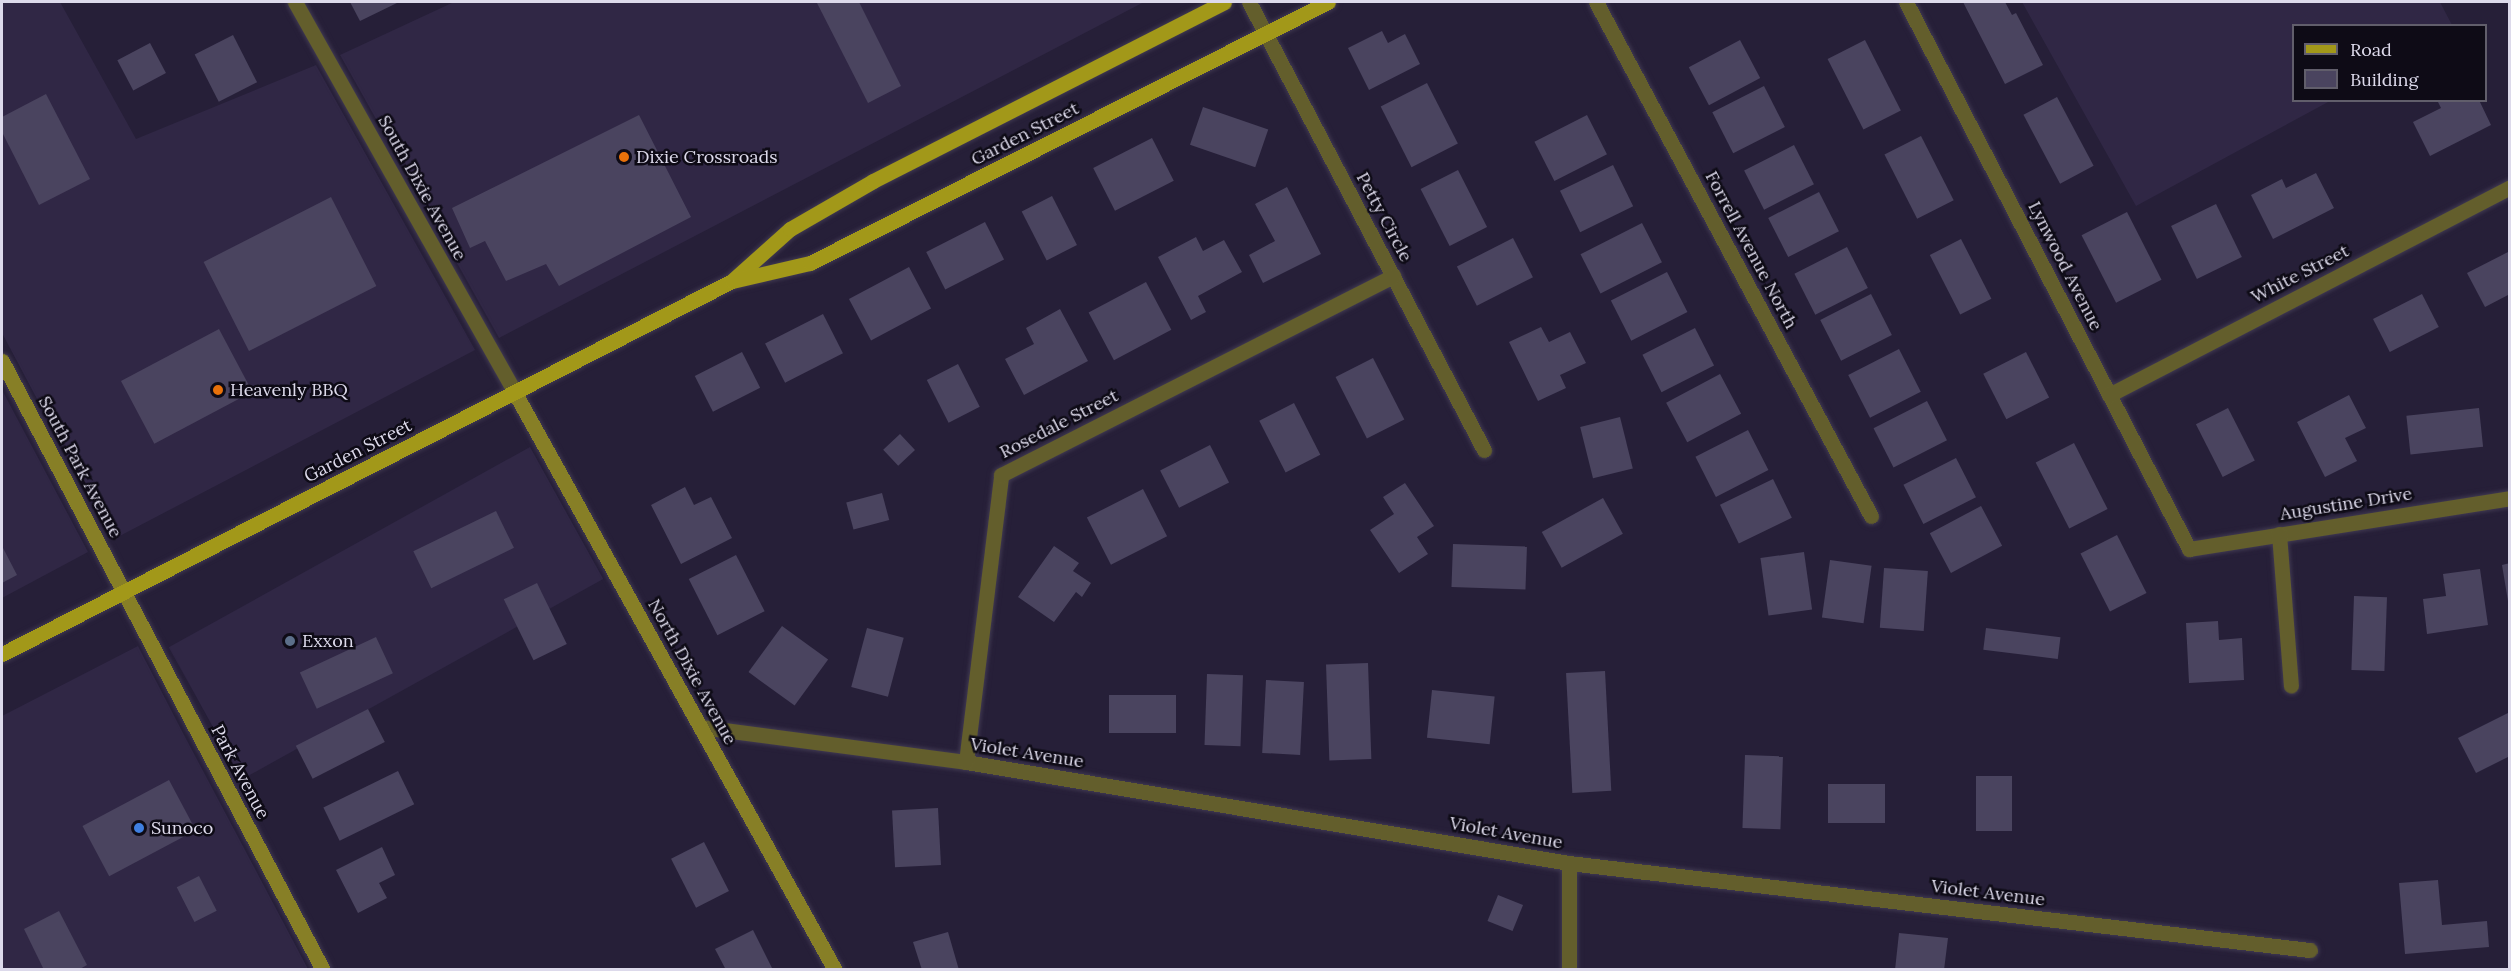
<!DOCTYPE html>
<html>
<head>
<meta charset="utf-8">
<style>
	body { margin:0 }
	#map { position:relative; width:2511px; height:971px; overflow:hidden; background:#261f38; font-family:Lora,serif }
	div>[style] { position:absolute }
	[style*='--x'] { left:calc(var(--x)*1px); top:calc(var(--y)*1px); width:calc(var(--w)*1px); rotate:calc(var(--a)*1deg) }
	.built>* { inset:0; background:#302745; transform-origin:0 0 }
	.building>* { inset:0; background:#4a445f; transform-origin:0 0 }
	.roads { filter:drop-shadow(0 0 2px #403951) drop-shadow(0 0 2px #403951) }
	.street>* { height:15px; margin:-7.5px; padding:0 7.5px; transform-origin:7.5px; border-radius:7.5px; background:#635e2c }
	.secondary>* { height:15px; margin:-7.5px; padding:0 7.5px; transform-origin:7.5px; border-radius:7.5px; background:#877f26 }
	.primary>* { height:15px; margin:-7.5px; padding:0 7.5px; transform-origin:7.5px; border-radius:7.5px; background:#a29819 }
	.dots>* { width:16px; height:16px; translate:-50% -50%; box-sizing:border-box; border:3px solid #0e0b16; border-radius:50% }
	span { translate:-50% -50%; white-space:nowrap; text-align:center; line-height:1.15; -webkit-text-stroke:5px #0e0b16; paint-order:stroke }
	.street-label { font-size:18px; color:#dddaeb }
	.poi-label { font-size:18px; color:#dddaeb }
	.left { translate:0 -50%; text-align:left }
	.frame { position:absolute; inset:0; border:3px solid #dddaeb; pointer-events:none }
	.legend { position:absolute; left:2292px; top:24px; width:195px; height:78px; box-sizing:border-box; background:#0e0b16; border:2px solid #615e6b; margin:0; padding:8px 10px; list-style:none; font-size:18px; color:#dddaeb }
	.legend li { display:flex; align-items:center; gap:12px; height:30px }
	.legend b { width:30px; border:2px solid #615e6b }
</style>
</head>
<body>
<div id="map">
	<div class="built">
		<div style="clip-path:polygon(2px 2px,60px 2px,136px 139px,316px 65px,475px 350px,112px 540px,2px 333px)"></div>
		<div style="clip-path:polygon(454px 2px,1144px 2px,499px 338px,340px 55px)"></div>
		<div style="clip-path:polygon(2022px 2px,2440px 2px,2452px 25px,2294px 26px,2294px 100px,2330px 101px,2136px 206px)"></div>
		<div style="clip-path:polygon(2px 390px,88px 552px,2px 598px)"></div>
		<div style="left:530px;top:447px;width:151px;height:413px;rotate:61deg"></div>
		<div style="clip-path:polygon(138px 646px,184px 735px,308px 969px,2px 970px,2px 716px)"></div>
	</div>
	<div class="building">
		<div style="clip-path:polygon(350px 2px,399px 2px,360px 21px)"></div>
		<div style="clip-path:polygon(859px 2px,901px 86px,868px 103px,817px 3px)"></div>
		<div style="clip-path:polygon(1963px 2px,2005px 2px,2012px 15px,2016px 13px,2043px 65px,2005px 84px)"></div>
		<div style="clip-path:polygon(1382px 31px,1388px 43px,1405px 34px,1420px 64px,1369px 90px,1348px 48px)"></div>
		<div style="left:233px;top:35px;width:53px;height:43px;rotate:63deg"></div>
		<div style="left:1740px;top:40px;width:43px;height:58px;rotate:62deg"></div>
		<div style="left:1865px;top:40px;width:79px;height:42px;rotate:63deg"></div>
		<div style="left:150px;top:43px;width:34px;height:37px;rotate:62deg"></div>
		<div style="left:1427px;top:83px;width:68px;height:52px;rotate:63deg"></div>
		<div style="left:1764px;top:86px;width:46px;height:58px;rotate:63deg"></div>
		<div style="clip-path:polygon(46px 94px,90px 179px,39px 205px,2px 132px,2px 117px)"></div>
		<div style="left:2057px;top:97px;width:78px;height:38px;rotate:62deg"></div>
		<div style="clip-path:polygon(2437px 100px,2479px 100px,2491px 125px,2430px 156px,2413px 122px,2441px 108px)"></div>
		<div style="left:1203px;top:107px;width:69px;height:40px;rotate:19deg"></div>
		<div style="clip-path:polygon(639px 115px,691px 217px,559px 286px,546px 264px,506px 281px,485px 241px,470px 248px,452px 208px)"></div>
		<div style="left:1587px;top:115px;width:44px;height:59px;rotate:63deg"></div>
		<div style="left:1921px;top:136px;width:72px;height:41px;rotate:63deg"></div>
		<div style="left:1152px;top:138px;width:48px;height:66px;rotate:63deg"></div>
		<div style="left:1794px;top:145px;width:44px;height:56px;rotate:63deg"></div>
		<div style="left:1613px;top:165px;width:46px;height:59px;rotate:64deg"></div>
		<div style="left:1458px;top:170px;width:64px;height:42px;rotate:63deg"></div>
		<div style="clip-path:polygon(2316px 173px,2334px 208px,2273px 239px,2251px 195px,2282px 179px,2286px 188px)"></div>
		<div style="clip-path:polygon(1287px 187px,1321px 254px,1263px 283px,1249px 255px,1275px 241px,1255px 204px)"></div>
		<div style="left:1819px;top:192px;width:44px;height:57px;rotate:63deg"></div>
		<div style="left:1052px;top:196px;width:55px;height:34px;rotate:63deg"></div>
		<div style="left:331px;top:197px;width:100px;height:143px;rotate:63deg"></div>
		<div style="left:2216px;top:204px;width:59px;height:50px;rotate:64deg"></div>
		<div style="left:2127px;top:212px;width:76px;height:51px;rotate:63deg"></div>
		<div style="left:985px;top:222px;width:42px;height:66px;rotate:63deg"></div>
		<div style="left:1642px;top:223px;width:44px;height:69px;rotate:63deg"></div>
		<div style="clip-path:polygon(1196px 237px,1203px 251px,1224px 240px,1242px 272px,1198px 296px,1206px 312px,1191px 320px,1158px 257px)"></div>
		<div style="left:1513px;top:238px;width:44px;height:63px;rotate:63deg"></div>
		<div style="left:1961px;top:239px;width:67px;height:35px;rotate:63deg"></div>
		<div style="left:1847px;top:247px;width:46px;height:59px;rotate:63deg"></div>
		<div style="clip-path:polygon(2510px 251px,2510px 294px,2485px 307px,2467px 273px)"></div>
		<div style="left:909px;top:267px;width:47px;height:68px;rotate:62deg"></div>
		<div style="left:1667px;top:272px;width:45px;height:63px;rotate:63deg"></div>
		<div style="left:1146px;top:282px;width:54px;height:65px;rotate:62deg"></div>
		<div style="left:1871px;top:294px;width:46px;height:57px;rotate:63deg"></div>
		<div style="left:2422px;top:294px;width:37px;height:55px;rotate:63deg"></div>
		<div style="clip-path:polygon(1060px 309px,1088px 361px,1024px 395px,1005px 359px,1034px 344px,1026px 328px)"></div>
		<div style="left:823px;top:314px;width:44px;height:65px;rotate:63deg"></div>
		<div style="clip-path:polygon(1541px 327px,1549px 342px,1570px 332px,1586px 363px,1560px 375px,1566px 388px,1538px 401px,1509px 342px)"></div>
		<div style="left:1695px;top:328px;width:42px;height:59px;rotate:63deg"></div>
		<div style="left:219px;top:329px;width:71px;height:111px;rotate:62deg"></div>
		<div style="left:1899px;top:349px;width:48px;height:57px;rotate:63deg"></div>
		<div style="left:742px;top:352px;width:40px;height:53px;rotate:63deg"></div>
		<div style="left:2026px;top:352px;width:51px;height:48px;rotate:63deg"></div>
		<div style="left:1373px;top:358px;width:69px;height:42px;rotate:63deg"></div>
		<div style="left:958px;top:364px;width:48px;height:35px;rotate:63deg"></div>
		<div style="left:1720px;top:374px;width:45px;height:61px;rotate:62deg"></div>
		<div style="clip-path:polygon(2349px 395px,2366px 428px,2345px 438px,2357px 461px,2325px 477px,2297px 422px)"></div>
		<div style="left:1927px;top:401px;width:44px;height:60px;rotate:63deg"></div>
		<div style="left:1294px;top:403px;width:58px;height:39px;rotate:63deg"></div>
		<div style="left:2228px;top:408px;width:59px;height:36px;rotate:63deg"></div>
		<div style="left:2479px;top:408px;width:39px;height:73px;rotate:84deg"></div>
		<div style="left:1620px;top:417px;width:53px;height:41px;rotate:76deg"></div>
		<div style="left:1748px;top:430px;width:45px;height:59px;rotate:63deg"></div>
		<div style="left:900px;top:434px;width:22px;height:23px;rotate:47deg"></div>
		<div style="left:2074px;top:443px;width:74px;height:43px;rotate:63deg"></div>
		<div style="left:1210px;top:445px;width:42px;height:56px;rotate:63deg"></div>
		<div style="left:1956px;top:458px;width:44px;height:59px;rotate:63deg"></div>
		<div style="left:1773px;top:479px;width:43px;height:59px;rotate:64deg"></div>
		<div style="clip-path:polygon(1405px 483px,1434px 526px,1417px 537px,1428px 554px,1399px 573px,1370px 530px,1394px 514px,1383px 497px)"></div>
		<div style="clip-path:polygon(685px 487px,694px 505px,711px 497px,732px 538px,681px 564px,651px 505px)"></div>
		<div style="left:1143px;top:489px;width:53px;height:63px;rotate:63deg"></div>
		<div style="left:882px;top:493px;width:28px;height:37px;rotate:75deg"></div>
		<div style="left:1603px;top:498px;width:41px;height:70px;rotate:61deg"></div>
		<div style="left:1981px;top:506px;width:45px;height:58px;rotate:62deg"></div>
		<div style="left:496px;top:511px;width:41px;height:92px;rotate:64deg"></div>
		<div style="left:2117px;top:535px;width:65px;height:41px;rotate:63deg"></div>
		<div style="left:1453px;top:544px;width:74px;height:43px;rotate:2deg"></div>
		<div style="clip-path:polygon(2px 546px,17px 575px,2px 583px)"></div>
		<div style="clip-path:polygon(1054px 546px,1079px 563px,1073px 571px,1091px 583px,1082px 597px,1076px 592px,1054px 622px,1018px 597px)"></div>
		<div style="left:1804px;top:552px;width:58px;height:44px;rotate:82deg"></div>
		<div style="left:736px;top:555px;width:63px;height:53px;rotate:63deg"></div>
		<div style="left:1830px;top:560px;width:42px;height:58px;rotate:8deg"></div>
		<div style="clip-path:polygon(2510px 563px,2510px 601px,2508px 601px,2502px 565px)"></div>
		<div style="left:1884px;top:568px;width:44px;height:60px;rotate:4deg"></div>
		<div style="clip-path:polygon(2480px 569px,2488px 625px,2427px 634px,2423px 599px,2446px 596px,2443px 574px)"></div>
		<div style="left:537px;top:583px;width:68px;height:37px;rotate:64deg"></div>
		<div style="left:2354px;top:596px;width:33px;height:74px;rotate:2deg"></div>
		<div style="clip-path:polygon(2218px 621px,2219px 640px,2242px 638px,2244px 680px,2189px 683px,2186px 623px)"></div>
		<div style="left:782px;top:626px;width:57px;height:57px;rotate:36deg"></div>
		<div style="left:867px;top:628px;width:38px;height:61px;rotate:15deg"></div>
		<div style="left:1986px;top:628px;width:75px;height:22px;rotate:7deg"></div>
		<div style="left:376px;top:637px;width:40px;height:84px;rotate:65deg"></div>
		<div style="left:1368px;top:663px;width:96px;height:42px;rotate:88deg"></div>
		<div style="left:1605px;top:671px;width:120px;height:39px;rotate:87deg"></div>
		<div style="left:1207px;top:674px;width:36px;height:71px;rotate:2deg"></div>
		<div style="left:1266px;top:680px;width:38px;height:73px;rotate:3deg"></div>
		<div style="left:1432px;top:690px;width:63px;height:48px;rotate:6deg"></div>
		<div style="left:1109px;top:695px;width:67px;height:38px"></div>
		<div style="left:368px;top:709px;width:37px;height:81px;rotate:63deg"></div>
		<div style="clip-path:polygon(2510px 712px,2510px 756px,2476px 773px,2458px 738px)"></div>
		<div style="left:1745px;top:755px;width:38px;height:73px;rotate:2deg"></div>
		<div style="left:398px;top:771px;width:37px;height:83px;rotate:64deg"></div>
		<div style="left:1976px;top:776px;width:36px;height:55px"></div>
		<div style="left:169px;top:780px;width:57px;height:98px;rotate:62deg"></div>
		<div style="left:1885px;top:784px;width:39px;height:57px;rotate:90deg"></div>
		<div style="left:938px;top:808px;width:57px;height:46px;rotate:87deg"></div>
		<div style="left:704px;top:842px;width:55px;height:37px;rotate:63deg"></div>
		<div style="clip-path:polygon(382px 847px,395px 875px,379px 883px,387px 898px,358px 913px,336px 870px)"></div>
		<div style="left:199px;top:876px;width:39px;height:25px;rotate:63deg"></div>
		<div style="clip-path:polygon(2438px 880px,2442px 925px,2487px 921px,2489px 947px,2405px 954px,2399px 883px)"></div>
		<div style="left:1498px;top:895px;width:27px;height:28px;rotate:22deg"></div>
		<div style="clip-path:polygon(59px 911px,87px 965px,78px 970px,44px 970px,24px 929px)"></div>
		<div style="clip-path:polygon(753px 930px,773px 970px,726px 970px,715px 949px)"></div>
		<div style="clip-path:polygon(948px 932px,959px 970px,922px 970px,913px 942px)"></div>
		<div style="clip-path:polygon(1899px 933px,1948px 938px,1944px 970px,1895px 970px)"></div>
	</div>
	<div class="roads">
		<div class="street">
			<div style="--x:295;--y:2;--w:449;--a:60.6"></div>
			<div style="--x:1249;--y:2;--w:506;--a:62.32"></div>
			<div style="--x:1596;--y:2;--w:583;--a:61.85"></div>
			<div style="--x:1906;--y:2;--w:616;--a:62.64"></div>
			<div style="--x:2189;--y:549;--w:325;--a:-9"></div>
			<div style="--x:2109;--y:395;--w:452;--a:-27.4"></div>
			<div style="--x:2279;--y:534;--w:152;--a:85.5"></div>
			<div style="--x:701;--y:727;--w:267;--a:7.5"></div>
			<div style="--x:966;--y:762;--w:611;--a:9.51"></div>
			<div style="--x:1569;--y:863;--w:746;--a:6.7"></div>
			<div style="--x:966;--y:762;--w:289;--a:-83"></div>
			<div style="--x:1001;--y:475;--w:440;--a:-26.9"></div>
			<div style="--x:1569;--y:863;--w:107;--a:90"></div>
		</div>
		<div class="secondary">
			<div style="--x:2;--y:361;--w:688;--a:62.21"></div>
			<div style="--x:515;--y:393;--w:660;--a:60.99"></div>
		</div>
		<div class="primary">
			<div style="--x:734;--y:279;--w:75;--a:-41.8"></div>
			<div style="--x:790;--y:229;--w:96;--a:-30"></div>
			<div style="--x:873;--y:181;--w:394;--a:-27"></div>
			<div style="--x:2;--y:654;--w:820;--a:-27.07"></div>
			<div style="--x:732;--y:281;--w:80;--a:-13"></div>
			<div style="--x:810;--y:263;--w:580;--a:-26.74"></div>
		</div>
	</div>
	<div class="dots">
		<div style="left:624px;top:157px;background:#e8710a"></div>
		<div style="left:218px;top:390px;background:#e8710a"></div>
		<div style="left:290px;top:641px;background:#5c6f8a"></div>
		<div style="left:139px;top:828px;background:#3f7fe0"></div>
	</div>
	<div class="street-label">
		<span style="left:1025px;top:134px;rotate:-27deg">Garden Street</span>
		<span style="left:422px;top:188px;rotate:61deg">South Dixie Avenue</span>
		<span style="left:1384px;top:217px;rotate:62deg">Petty Circle</span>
		<span style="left:1751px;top:250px;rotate:62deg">Forrell Avenue North</span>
		<span style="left:2065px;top:266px;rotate:63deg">Lynwood Avenue</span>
		<span style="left:2300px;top:274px;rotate:-27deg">White Street</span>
		<span style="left:1059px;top:424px;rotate:-27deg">Rosedale Street</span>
		<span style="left:358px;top:451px;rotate:-27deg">Garden Street</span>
		<span style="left:80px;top:467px;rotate:62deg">South Park Avenue</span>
		<span style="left:2346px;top:504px;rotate:-9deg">Augustine Drive</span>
		<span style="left:692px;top:672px;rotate:61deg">North Dixie Avenue</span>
		<span style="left:1027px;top:753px;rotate:9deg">Violet Avenue</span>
		<span style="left:240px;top:772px;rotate:62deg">Park Avenue</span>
		<span style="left:1506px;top:833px;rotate:10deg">Violet Avenue</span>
		<span style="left:1988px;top:893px;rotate:7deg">Violet Avenue</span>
	</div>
	<div class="poi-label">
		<span class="left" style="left:636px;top:157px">Dixie Crossroads</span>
		<span class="left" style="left:230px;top:390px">Heavenly BBQ</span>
		<span class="left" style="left:302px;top:641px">Exxon</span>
		<span class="left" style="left:151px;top:828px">Sunoco</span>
	</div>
	<div class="frame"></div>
	<ul class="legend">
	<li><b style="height:8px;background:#a29819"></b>Road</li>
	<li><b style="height:16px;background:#4a445f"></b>Building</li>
	</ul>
</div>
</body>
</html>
